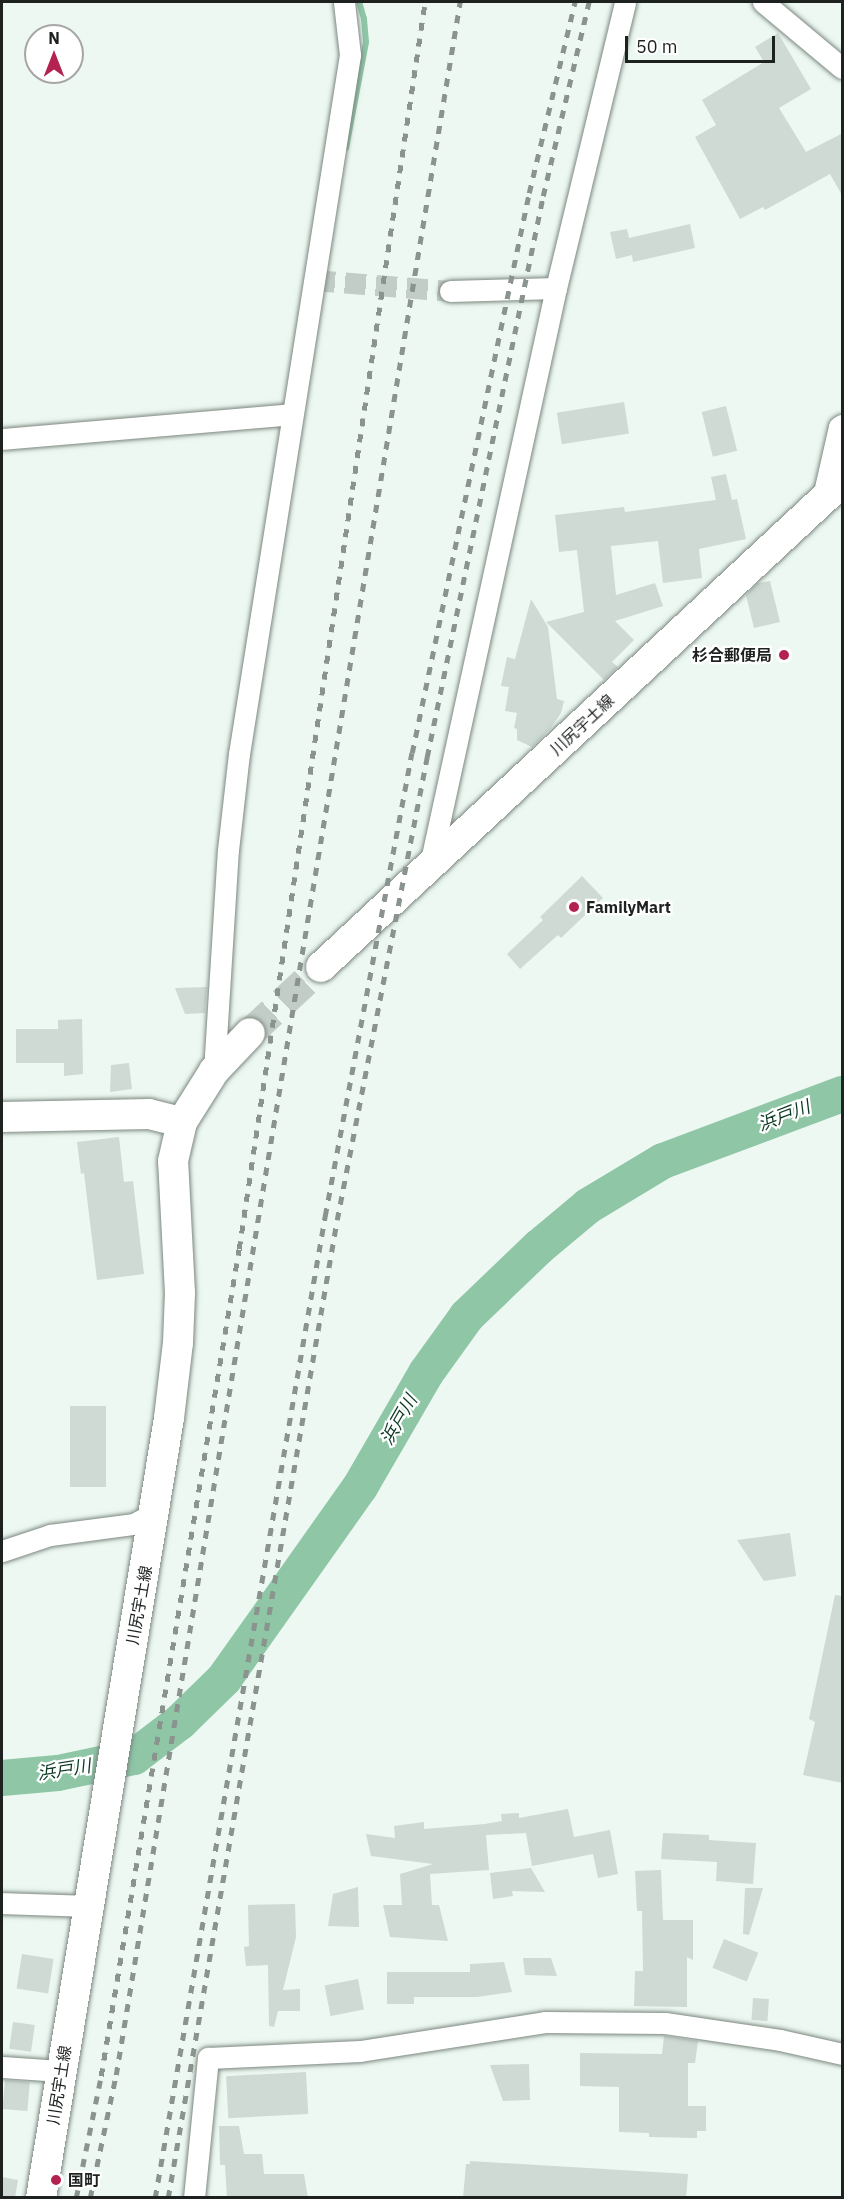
<!DOCTYPE html>
<html>
<head>
<meta charset="utf-8">
<style>
	body { margin:0 }
	#map { position:relative; width:844px; height:2199px; overflow:hidden; background:#ecf8f1; font-family:"IBM Plex Sans","Noto Sans JP",sans-serif }
	div>[style] { position:absolute }
	[style*='--x'] { left:calc(var(--x)*1px); top:calc(var(--y)*1px); width:calc(var(--w)*1px); rotate:calc(var(--a)*1deg) }
	.stream>* { height:6px; margin:-3px; padding:0 3px; transform-origin:3px; border-radius:3px; background:#8ec6a6 }
	.river>* { height:36px; margin:-18px; padding:0 18px; transform-origin:18px; border-radius:18px; background:#8ec6a6 }
	.building>* { inset:0; background:#cedad3; transform-origin:0 0 }
	.street-tunnel>* { height:21px; margin-top:-10.5px; transform-origin:0; background:repeating-linear-gradient(90deg,#c3cdc7 0 21px,transparent 0 31px) }
	.secondary-tunnel>* { height:30px; margin-top:-15px; transform-origin:0; background:repeating-linear-gradient(90deg,#c3cdc7 0 30px,transparent 0 45px) }
	.roads { filter:drop-shadow(0 0 2px #7c8780) drop-shadow(0 0 2px #7c8780) }
	.street>* { height:21px; margin:-10.5px; padding:0 10.5px; transform-origin:10.5px; border-radius:10.5px; background:#fff }
	.secondary>* { height:30px; margin:-15px; padding:0 15px; transform-origin:15px; border-radius:15px; background:#fff }
	.rail>* { height:4.5px; margin-top:-2.25px; transform-origin:0; background:repeating-linear-gradient(90deg,#8b938e 0 8px,transparent 0 16px) }
	.dots>* { width:16px; height:16px; translate:-50% -50%; box-sizing:border-box; border:3px solid #fff; border-radius:50% }
	span { translate:-50% -50%; white-space:nowrap; text-align:center; line-height:1.15; -webkit-text-stroke:4.5px #fff; paint-order:stroke }
	.poi-label { font-size:16px; color:#1d211f; font-weight:700 }
	.right { translate:-100% -50%; text-align:right }
	.left { translate:0 -50%; text-align:left }
	.street-label { font-size:16px; color:#1d211f }
	.water-label { font-size:18px; color:#0c3a24; font-style:italic }
	.frame { position:absolute; inset:0; border:3px solid #1d211f; pointer-events:none }
	.north { position:absolute; left:24px; top:24px; width:60px; height:60px; box-sizing:border-box; background:#fff; border:2px solid #a5a6a5; border-radius:50%; rotate:0deg; font-size:16px; font-weight:700; line-height:24px; text-align:center; color:#1d211f }
	.north::after { content:''; display:block; margin:auto; width:21px; height:27px; background:#b32250; clip-path:polygon(50% 0,100% 100%,50% 72%,0 100%) }
	.scale { position:absolute; left:625px; top:36px; width:150px; height:27px; box-sizing:border-box; border:3px solid #1d211f; border-top:0; padding-left:8px; font-size:18px; line-height:21px; white-space:nowrap; color:#1d211f; -webkit-text-stroke:4px #fff; paint-order:stroke }
</style>
</head>
<body>
<div id="map">
	<div class="stream">
		<div style="--x:346;--y:148;--w:108;--a:-79.3"></div>
		<div style="--x:366;--y:42;--w:23;--a:-95"></div>
		<div style="--x:364;--y:19;--w:18;--a:-106"></div>
	</div>
	<div class="river">
		<div style="--x:2;--y:1778;--w:56;--a:-5.1"></div>
		<div style="--x:58;--y:1773;--w:78;--a:-11.9"></div>
		<div style="--x:134;--y:1757;--w:58;--a:-37.3"></div>
		<div style="--x:180;--y:1722;--w:62;--a:-44.3"></div>
		<div style="--x:224;--y:1679;--w:235;--a:-54.7"></div>
		<div style="--x:360;--y:1487;--w:132;--a:-59.9"></div>
		<div style="--x:426;--y:1373;--w:70;--a:-54.3"></div>
		<div style="--x:467;--y:1316;--w:100;--a:-43.8"></div>
		<div style="--x:539;--y:1247;--w:64;--a:-39.9"></div>
		<div style="--x:588;--y:1206;--w:87;--a:-31"></div>
		<div style="--x:663;--y:1161;--w:191;--a:-20.5"></div>
	</div>
	<div class="building">
		<div style="clip-path:polygon(778px 33px,811px 89px,779px 108px,806px 152px,843px 133px,843px 197px,830px 174px,765px 210px,763px 207px,740px 219px,695px 137px,716px 125px,702px 100px,764px 62px,755px 47px)"></div>
		<div style="clip-path:polygon(690px 224px,695px 248px,633px 262px,632px 255px,616px 259px,610px 232px,627px 229px,629px 238px)"></div>
		<div style="left:624px;top:402px;width:32px;height:68px;rotate:81deg"></div>
		<div style="left:726px;top:406px;width:46px;height:25px;rotate:76deg"></div>
		<div style="clip-path:polygon(726px 474px,732px 500px,737px 499px,746px 539px,699px 549px,702px 578px,663px 583px,658px 541px,611px 546px,616px 595px,655px 583px,663px 606px,615px 621px,634px 640px,612px 662px,618px 667px,604px 680px,546px 622px,584px 612px,577px 550px,559px 552px,555px 515px,624px 507px,625px 512px,716px 500px,711px 477px)"></div>
		<div style="clip-path:polygon(770px 581px,780px 622px,754px 628px,746px 595px,758px 583px)"></div>
		<div style="clip-path:polygon(531px 599px,548px 627px,557px 699px,564px 701px,561px 713px,550px 729px,532px 747px,517px 740px,517px 729px,514px 728px,517px 713px,505px 711px,509px 687px,501px 686px,507px 657px,515px 659px)"></div>
		<div style="clip-path:polygon(582px 876px,603px 898px,561px 938px,558px 935px,520px 969px,507px 954px,543px 920px,540px 917px)"></div>
		<div style="clip-path:polygon(207px 987px,205px 1013px,185px 1014px,175px 988px)"></div>
		<div style="clip-path:polygon(82px 1019px,83px 1074px,64px 1076px,64px 1063px,16px 1063px,16px 1029px,58px 1029px,58px 1020px)"></div>
		<div style="clip-path:polygon(129px 1063px,132px 1089px,110px 1092px,111px 1065px)"></div>
		<div style="clip-path:polygon(119px 1137px,124px 1182px,133px 1181px,144px 1274px,97px 1280px,84px 1173px,81px 1174px,77px 1142px)"></div>
		<div style="left:70px;top:1406px;width:36px;height:81px"></div>
		<div style="clip-path:polygon(790px 1533px,796px 1576px,764px 1581px,737px 1540px)"></div>
		<div style="clip-path:polygon(835px 1595px,843px 1596px,843px 1783px,803px 1775px,815px 1722px,809px 1719px)"></div>
		<div style="clip-path:polygon(568px 1809px,574px 1837px,610px 1830px,618px 1874px,598px 1878px,593px 1854px,532px 1866px,526px 1833px,486px 1835px,489px 1870px,430px 1874px,432px 1905px,439px 1905px,448px 1941px,390px 1937px,383px 1905px,402px 1905px,400px 1874px,433px 1864px,371px 1856px,366px 1834px,395px 1838px,394px 1826px,424px 1822px,424px 1829px,485px 1824px,502px 1821px,501px 1814px,519px 1813px,519px 1818px)"></div>
		<div style="clip-path:polygon(663px 1833px,709px 1835px,709px 1840px,756px 1843px,753px 1884px,716px 1881px,717px 1862px,661px 1859px)"></div>
		<div style="clip-path:polygon(531px 1868px,545px 1892px,512px 1891px,513px 1896px,493px 1899px,490px 1873px)"></div>
		<div style="clip-path:polygon(661px 1870px,663px 1920px,693px 1920px,693px 1960px,687px 1957px,687px 2007px,634px 2006px,635px 1971px,643px 1971px,642px 1911px,637px 1911px,635px 1871px)"></div>
		<div style="clip-path:polygon(358px 1887px,359px 1927px,328px 1926px,333px 1894px)"></div>
		<div style="clip-path:polygon(745px 1888px,763px 1888px,749px 1935px,743px 1934px)"></div>
		<div style="clip-path:polygon(295px 1904px,296px 1937px,283px 1990px,300px 1989px,300px 2011px,278px 2011px,274px 2027px,269px 2026px,268px 1965px,246px 1966px,244px 1947px,249px 1946px,248px 1905px)"></div>
		<div style="left:724px;top:1939px;width:37px;height:31px;rotate:22deg"></div>
		<div style="left:22px;top:1954px;width:32px;height:35px;rotate:9deg"></div>
		<div style="clip-path:polygon(523px 1958px,551px 1958px,557px 1976px,525px 1975px)"></div>
		<div style="clip-path:polygon(504px 1962px,512px 1992px,477px 1997px,414px 1997px,414px 2004px,387px 2004px,387px 1972px,470px 1972px,470px 1964px)"></div>
		<div style="left:358px;top:1979px;width:31px;height:34px;rotate:79deg"></div>
		<div style="left:753px;top:1998px;width:16px;height:22px;rotate:4deg"></div>
		<div style="left:13px;top:2022px;width:22px;height:27px;rotate:8deg"></div>
		<div style="clip-path:polygon(664px 2036px,698px 2041px,695px 2063px,688px 2063px,688px 2106px,706px 2106px,706px 2131px,697px 2131px,697px 2138px,649px 2137px,649px 2133px,619px 2132px,619px 2087px,580px 2086px,580px 2053px,662px 2054px)"></div>
		<div style="clip-path:polygon(529px 2064px,530px 2100px,503px 2101px,490px 2065px)"></div>
		<div style="left:306px;top:2072px;width:42px;height:80px;rotate:87deg"></div>
		<div style="left:5px;top:2080px;width:25px;height:29px;rotate:5deg"></div>
		<div style="clip-path:polygon(219px 2126px,239px 2126px,244px 2154px,262px 2154px,264px 2174px,304px 2174px,308px 2198px,227px 2198px,225px 2165px,220px 2165px)"></div>
		<div style="clip-path:polygon(470px 2161px,688px 2174px,686px 2198px,463px 2198px,466px 2164px,470px 2164px)"></div>
		<div style="clip-path:polygon(2px 2177px,18px 2180px,15px 2198px,2px 2198px)"></div>
	</div>
	<div class="street-tunnel">
		<div style="--x:314;--y:280;--w:136;--a:4.6"></div>
	</div>
	<div class="secondary-tunnel">
		<div style="--x:250;--y:1033;--w:97;--a:-42.9"></div>
	</div>
	<div class="roads">
		<div class="street">
			<div style="--x:763;--y:2;--w:103;--a:39.9"></div>
			<div style="--x:450;--y:291;--w:106;--a:-1.6"></div>
			<div style="--x:2;--y:439;--w:291;--a:-4.9"></div>
			<div style="--x:822;--y:501;--w:76;--a:-77.1"></div>
			<div style="--x:839;--y:427;--w:4;--a:-34"></div>
			<div style="--x:430;--y:865;--w:591;--a:-77.68"></div>
			<div style="--x:556;--y:288;--w:294;--a:-76.4"></div>
			<div style="--x:214;--y:1071;--w:221;--a:-86.4"></div>
			<div style="--x:228;--y:850;--w:97;--a:-83.5"></div>
			<div style="--x:239;--y:754;--w:708;--a:-80.98"></div>
			<div style="--x:350;--y:55;--w:53;--a:-96.5"></div>
			<div style="--x:2;--y:1551;--w:51;--a:-18.4"></div>
			<div style="--x:50;--y:1535;--w:85;--a:-7.5"></div>
			<div style="--x:134;--y:1524;--w:23;--a:-29"></div>
			<div style="--x:2;--y:1903;--w:86;--a:2"></div>
			<div style="--x:2;--y:2067;--w:59;--a:3.9"></div>
			<div style="--x:194;--y:2198;--w:141;--a:-84.3"></div>
			<div style="--x:208;--y:2058;--w:152;--a:-2.6"></div>
			<div style="--x:360;--y:2051;--w:187;--a:-8.9"></div>
			<div style="--x:545;--y:2022;--w:120;--a:0.5"></div>
			<div style="--x:665;--y:2023;--w:116;--a:8.4"></div>
			<div style="--x:780;--y:2040;--w:64;--a:12.7"></div>
		</div>
		<div class="secondary">
			<div style="--x:321;--y:967;--w:712;--a:-42.95"></div>
			<div style="--x:2;--y:1117;--w:147;--a:-1.2"></div>
			<div style="--x:149;--y:1114;--w:34;--a:14"></div>
			<div style="--x:41;--y:2198;--w:790;--a:-80.68"></div>
			<div style="--x:169;--y:1418;--w:76;--a:-83.2"></div>
			<div style="--x:178;--y:1343;--w:50;--a:-87.7"></div>
			<div style="--x:180;--y:1293;--w:132;--a:-93"></div>
			<div style="--x:173;--y:1161;--w:40;--a:-77"></div>
			<div style="--x:182;--y:1122;--w:60;--a:-57.9"></div>
			<div style="--x:214;--y:1071;--w:52;--a:-46.5"></div>
		</div>
	</div>
	<div class="rail">
		<div style="--x:76;--y:2198;--w:125;--a:-78.4"></div>
		<div style="--x:101;--y:2076;--w:838;--a:-80.53"></div>
		<div style="--x:239;--y:1249;--w:1261;--a:-81.52"></div>
		<div style="--x:90;--y:2198;--w:126;--a:-78.1"></div>
		<div style="--x:116;--y:2075;--w:2101;--a:-80.58"></div>
		<div style="--x:155;--y:2198;--w:997;--a:-80.18"></div>
		<div style="--x:325;--y:1216;--w:471;--a:-79.4"></div>
		<div style="--x:412;--y:753;--w:572;--a:-78.2"></div>
		<div style="--x:529;--y:193;--w:196;--a:-76.5"></div>
		<div style="--x:168;--y:2198;--w:992;--a:-80.2"></div>
		<div style="--x:337;--y:1220;--w:472;--a:-79"></div>
		<div style="--x:427;--y:757;--w:573;--a:-78.32"></div>
		<div style="--x:543;--y:196;--w:199;--a:-76.7"></div>
	</div>
	<div class="dots">
		<div style="left:784px;top:655px;background:#b32250"></div>
		<div style="left:574px;top:907px;background:#b32250"></div>
		<div style="left:56px;top:2180px;background:#b32250"></div>
	</div>
	<div class="poi-label">
		<span class="right" style="left:772px;top:655px">杉合郵便局</span>
		<span class="left" style="left:586px;top:907px">FamilyMart</span>
		<span class="left" style="left:68px;top:2180px">国町</span>
	</div>
	<div class="street-label">
		<span style="left:582px;top:725px;rotate:-43deg">川尻宇土線</span>
		<span style="left:139px;top:1605px;rotate:-80deg">川尻宇土線</span>
		<span style="left:59px;top:2085px;rotate:-81deg">川尻宇土線</span>
	</div>
	<div class="water-label">
		<span style="left:784px;top:1116px;rotate:-21deg">浜戸川</span>
		<span style="left:399px;top:1420px;rotate:-60deg">浜戸川</span>
		<span style="left:64px;top:1770px;rotate:-9deg">浜戸川</span>
	</div>
	<div class="frame"></div>
	<div class="north">N</div>
	<div class="scale">50 m</div>
</div>
</body>
</html>
